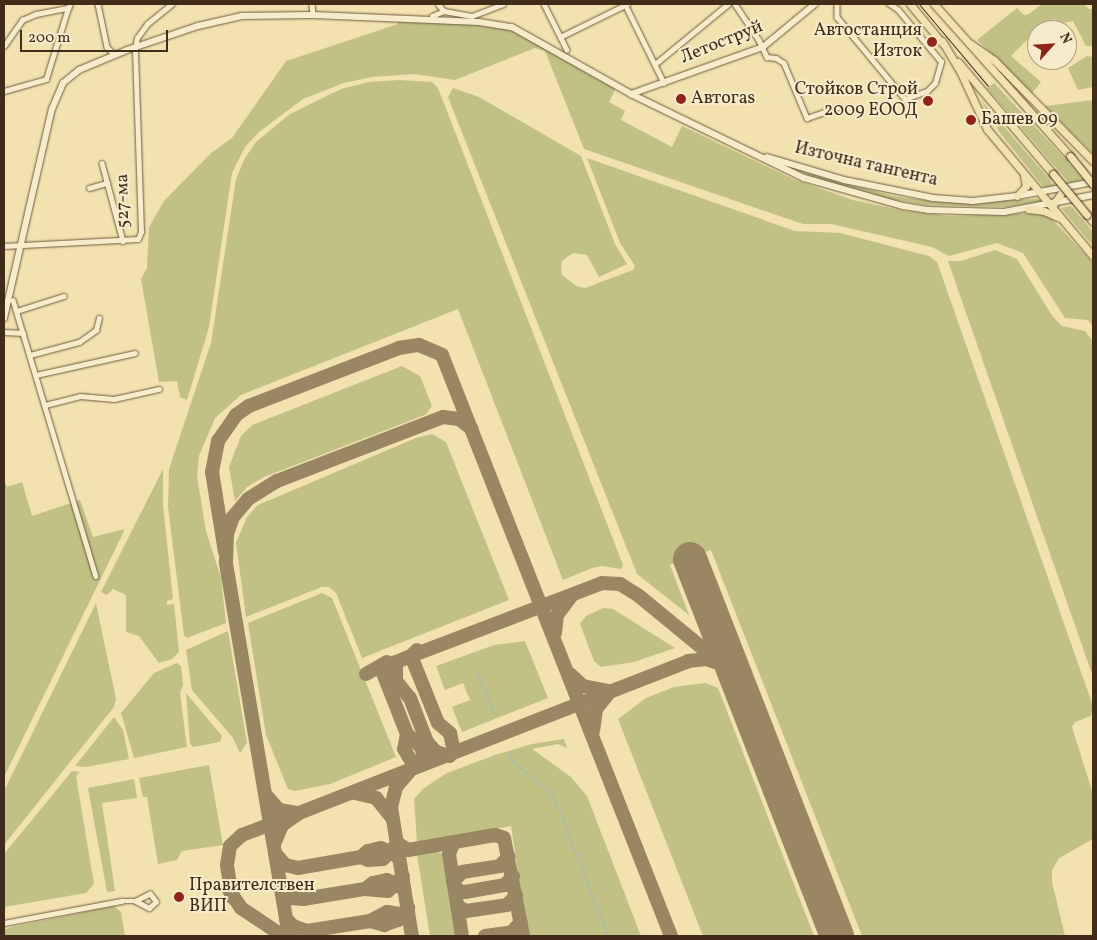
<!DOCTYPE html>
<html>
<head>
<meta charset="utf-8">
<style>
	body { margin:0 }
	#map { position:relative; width:1097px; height:940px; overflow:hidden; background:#f1e2af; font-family:Vollkorn,serif }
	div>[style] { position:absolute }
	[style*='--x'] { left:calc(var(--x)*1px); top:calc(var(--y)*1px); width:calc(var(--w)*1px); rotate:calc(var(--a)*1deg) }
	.green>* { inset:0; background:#c1c186 }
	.stream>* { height:1px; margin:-0.5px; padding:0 0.5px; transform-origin:0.5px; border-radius:0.5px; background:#9fbbb6 }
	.taxiway>* { height:14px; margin:-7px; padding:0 7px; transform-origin:7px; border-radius:7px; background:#998764 }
	.runway>* { height:34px; margin:-17px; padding:0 17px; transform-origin:17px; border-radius:17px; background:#998764 }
	.roads { filter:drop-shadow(0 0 1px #6d5a3f) drop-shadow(0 0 1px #6d5a3f) }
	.street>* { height:4.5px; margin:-2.25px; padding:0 2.25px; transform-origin:2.25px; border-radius:2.25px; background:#f6eccb }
	.secondary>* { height:6px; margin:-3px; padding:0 3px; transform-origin:3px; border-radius:3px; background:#f6eccb }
	.primary>* { height:7px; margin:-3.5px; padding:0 3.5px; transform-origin:3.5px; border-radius:3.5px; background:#f1e2af }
	.tram>* { height:1px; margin:-0.5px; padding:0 0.5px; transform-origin:0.5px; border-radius:0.5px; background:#412c1a }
	.bridges { filter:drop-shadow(0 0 1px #412c1a) drop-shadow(0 0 1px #412c1a) }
	.primary-bridge>* { height:7px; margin:-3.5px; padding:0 3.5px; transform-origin:3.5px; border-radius:3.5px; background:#f1e2af }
	.dots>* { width:14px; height:14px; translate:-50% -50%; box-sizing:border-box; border:2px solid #f6eccb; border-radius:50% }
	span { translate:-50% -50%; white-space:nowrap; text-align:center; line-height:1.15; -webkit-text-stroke:4px #f6eccb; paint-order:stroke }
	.poi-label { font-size:18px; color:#412c1a }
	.right { translate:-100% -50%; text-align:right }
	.left { translate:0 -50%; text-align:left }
	.street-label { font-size:18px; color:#412c1a }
	.frame { position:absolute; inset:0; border:5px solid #412c1a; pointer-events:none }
	.north { position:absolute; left:1027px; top:20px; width:50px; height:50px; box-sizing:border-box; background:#f6eccb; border:1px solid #ae9f84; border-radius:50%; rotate:64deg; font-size:14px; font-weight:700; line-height:20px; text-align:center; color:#412c1a }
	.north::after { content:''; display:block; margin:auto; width:18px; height:22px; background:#8f2418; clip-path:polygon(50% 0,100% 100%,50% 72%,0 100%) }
	.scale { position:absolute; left:20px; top:30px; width:148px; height:22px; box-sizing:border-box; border:2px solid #412c1a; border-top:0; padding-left:6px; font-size:15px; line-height:18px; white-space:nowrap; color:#412c1a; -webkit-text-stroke:4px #f6eccb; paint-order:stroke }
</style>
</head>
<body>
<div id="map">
	<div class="green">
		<div style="clip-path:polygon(1042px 4px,1084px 4px,1089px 9px,1093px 9px,1093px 46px,1086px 46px,1073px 21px,1063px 23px,1054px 19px,1037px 30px,1011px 56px,1041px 82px,1032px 93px,977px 40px,1017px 8px,1024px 15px,1029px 14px)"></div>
		<div style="clip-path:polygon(397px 19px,512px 27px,617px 86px,609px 102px,625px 111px,621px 120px,672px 147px,682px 126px,793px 179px,853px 200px,905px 211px,949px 216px,1039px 213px,1050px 217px,1093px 263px,1093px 327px,1088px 320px,1065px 318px,1023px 253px,997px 243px,949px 256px,932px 247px,831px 224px,803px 224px,584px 149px,545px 51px,535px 48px,455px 80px,414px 74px,372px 77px,344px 83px,303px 99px,259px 132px,245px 147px,232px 173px,209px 327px,187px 400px,180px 397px,177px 381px,159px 382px,141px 279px,147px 268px,149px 227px,164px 201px,211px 153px,232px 138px,286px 61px,398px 24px)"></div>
		<div style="clip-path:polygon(1087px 56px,1093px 57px,1093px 87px,1078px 90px,1068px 68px)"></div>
		<div style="clip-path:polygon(399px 80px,432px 82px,438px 88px,623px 565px,621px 569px,602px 566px,592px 568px,563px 580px,458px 309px,241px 395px,215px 418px,199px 456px,197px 476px,206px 531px,221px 578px,226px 623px,187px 638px,184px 635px,168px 507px,169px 469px,211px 343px,236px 179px,245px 158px,256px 142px,290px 114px,341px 89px,369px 82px)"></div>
		<div style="clip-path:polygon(994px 83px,1066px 160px,1083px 180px,1070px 184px,987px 88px)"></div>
		<div style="clip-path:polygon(453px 88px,479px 97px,581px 156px,615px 244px,627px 264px,599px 277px,587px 255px,573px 253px,562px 261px,561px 267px,562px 275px,576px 286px,585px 288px,633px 270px,635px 266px,620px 243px,587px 158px,795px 231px,840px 233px,929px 256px,937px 262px,1093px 706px,1091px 716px,1075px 722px,1072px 727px,1093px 794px,1093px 839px,1059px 858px,1052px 870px,1052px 882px,1065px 936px,862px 936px,711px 550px,670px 565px,689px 615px,637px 574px,448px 97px)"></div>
		<div style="clip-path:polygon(980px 99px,1049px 179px,1055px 187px,1045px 189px,1000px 133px)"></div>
		<div style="clip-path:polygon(1093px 100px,1093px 154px,1045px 106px)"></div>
		<div style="clip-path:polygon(795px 169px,893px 196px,938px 202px,1037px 199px,1044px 201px,1007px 207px,925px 205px,883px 198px,823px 182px)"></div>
		<div style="clip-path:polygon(1071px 206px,1093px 232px,1093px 246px,1061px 208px)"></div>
		<div style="clip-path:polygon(995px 250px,1017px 259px,1053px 317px,1062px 326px,1085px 331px,1093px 341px,1093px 677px,948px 261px,961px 261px)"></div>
		<div style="clip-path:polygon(402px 366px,420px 376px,432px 406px,425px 415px,264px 477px,247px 487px,235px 501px,229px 467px,241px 436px,252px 425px)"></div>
		<div style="clip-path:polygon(432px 434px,446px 442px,509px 600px,362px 658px,336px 593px,329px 587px,322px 587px,246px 617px,236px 543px,247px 517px,258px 505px,416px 438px)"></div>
		<div style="clip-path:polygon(163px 469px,163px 505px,173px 599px,167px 601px,167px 605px,174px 604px,179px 652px,172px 659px,159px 663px,139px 636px,126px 632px,126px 595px,113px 589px,107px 595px,101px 592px)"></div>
		<div style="clip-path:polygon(4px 481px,7px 487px,22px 482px,32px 516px,80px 500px,93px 537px,125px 529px,4px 777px)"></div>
		<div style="clip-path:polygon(322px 593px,332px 598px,396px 757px,330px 784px,295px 791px,288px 789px,266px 735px,248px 623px)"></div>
		<div style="clip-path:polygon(96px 603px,116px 699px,114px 707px,4px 845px,4px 791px)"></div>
		<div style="clip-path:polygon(603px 608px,613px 609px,675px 648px,634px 662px,601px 667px,594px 661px,580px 624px,586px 616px)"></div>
		<div style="clip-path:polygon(228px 631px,247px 743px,240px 753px,233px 738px,192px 690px,186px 650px)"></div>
		<div style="clip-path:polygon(525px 641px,548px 698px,462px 732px,452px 707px,470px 700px,463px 683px,445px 690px,436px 666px,494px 645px)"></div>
		<div style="clip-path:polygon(177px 663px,181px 666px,183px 685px,180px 693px,187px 747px,134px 758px,121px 713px,154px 673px)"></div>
		<div style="clip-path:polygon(705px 683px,718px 688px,814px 936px,703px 936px,618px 719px,646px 698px,674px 687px)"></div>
		<div style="clip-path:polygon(186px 693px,222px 736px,220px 742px,193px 747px,190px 744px)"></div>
		<div style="clip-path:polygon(114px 717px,123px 730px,129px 759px,86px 767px,75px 766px)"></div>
		<div style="clip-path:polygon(564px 739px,567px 748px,558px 744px,532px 749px,571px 777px,587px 796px,641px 936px,528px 936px,511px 826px,417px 843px,414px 799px,424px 788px,447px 773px,495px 755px,532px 744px)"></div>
		<div style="clip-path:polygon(209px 765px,223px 845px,182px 851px,177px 860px,158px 864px,147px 797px,143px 797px,139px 778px)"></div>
		<div style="clip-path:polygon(72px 771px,80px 772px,76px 776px,94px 884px,86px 893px,4px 907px,4px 854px)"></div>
		<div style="clip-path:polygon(134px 779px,137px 798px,102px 803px,115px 891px,107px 892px,88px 788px)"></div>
		<div style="clip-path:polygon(429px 849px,443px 854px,447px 861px,459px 936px,430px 936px,417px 854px)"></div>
		<div style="clip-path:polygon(114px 906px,121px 912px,125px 936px,4px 936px,4px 930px,12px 927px)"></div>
	</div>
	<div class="stream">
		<div style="--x:476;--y:669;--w:48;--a:68.2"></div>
		<div style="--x:508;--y:753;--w:6;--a:72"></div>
		<div style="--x:510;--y:759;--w:56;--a:39.9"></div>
		<div style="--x:553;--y:795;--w:151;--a:68.7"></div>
	</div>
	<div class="taxiway">
		<div style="--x:225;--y:552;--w:81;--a:-99.2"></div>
		<div style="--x:212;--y:472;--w:32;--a:-79"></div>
		<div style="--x:218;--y:441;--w:32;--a:-55"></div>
		<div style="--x:236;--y:415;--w:16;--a:-35"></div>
		<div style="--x:249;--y:406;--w:161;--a:-21.1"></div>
		<div style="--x:399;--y:348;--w:20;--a:-9"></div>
		<div style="--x:419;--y:345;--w:25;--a:23"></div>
		<div style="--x:442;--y:355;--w:625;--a:68.49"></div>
		<div style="--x:555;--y:633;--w:18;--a:-84"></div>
		<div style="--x:557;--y:615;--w:25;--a:-53"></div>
		<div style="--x:417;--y:650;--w:8;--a:135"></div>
		<div style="--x:411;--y:656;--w:32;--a:158"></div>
		<div style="--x:381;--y:668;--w:71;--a:68.5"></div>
		<div style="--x:407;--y:734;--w:21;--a:43"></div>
		<div style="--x:422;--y:748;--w:16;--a:83"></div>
		<div style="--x:396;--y:662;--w:19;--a:90"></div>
		<div style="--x:396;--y:681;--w:22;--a:51"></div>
		<div style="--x:410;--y:698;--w:47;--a:68.9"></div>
		<div style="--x:427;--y:742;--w:13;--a:48"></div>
		<div style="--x:436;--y:752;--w:14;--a:17"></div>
		<div style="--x:366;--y:674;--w:24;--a:-30"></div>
		<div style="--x:570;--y:674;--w:18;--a:43"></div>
		<div style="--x:583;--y:686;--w:25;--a:11"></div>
		<div style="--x:438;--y:723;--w:72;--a:-111.9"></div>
		<div style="--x:411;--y:656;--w:204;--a:-20.9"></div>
		<div style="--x:602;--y:583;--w:18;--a:3"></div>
		<div style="--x:620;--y:584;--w:22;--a:32"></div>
		<div style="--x:639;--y:596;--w:115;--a:39.4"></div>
		<div style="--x:728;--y:669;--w:14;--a:51"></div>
		<div style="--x:438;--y:723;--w:16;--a:40"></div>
		<div style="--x:450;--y:733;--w:19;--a:78"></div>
		<div style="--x:593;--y:731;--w:22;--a:-82"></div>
		<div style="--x:596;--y:709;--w:21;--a:-51"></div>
		<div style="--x:407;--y:734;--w:15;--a:101"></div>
		<div style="--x:404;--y:749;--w:21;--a:59"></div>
		<div style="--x:409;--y:772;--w:20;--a:131"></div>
		<div style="--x:396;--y:787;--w:21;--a:104"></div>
		<div style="--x:391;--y:807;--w:131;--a:80.8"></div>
		<div style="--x:355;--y:793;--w:22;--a:13"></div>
		<div style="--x:376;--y:798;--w:26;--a:51"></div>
		<div style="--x:265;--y:794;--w:21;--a:49"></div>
		<div style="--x:279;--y:810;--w:20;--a:9"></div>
		<div style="--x:454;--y:842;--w:13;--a:113"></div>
		<div style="--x:449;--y:854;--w:83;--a:81"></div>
		<div style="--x:397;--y:843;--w:13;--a:32"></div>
		<div style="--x:408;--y:850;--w:88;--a:-9.8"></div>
		<div style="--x:495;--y:835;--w:9;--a:18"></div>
		<div style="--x:504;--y:838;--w:100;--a:79"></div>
		<div style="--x:274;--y:844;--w:21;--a:-67"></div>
		<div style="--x:282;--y:825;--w:21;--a:-35"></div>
		<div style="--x:299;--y:813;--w:418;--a:-21.3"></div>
		<div style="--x:688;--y:661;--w:18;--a:-6"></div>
		<div style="--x:706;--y:659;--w:19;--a:18"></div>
		<div style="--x:275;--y:853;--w:16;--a:50"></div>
		<div style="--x:285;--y:865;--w:13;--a:13"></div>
		<div style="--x:298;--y:868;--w:64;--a:-9.9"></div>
		<div style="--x:361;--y:857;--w:8;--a:23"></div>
		<div style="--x:368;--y:860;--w:15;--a:-4"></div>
		<div style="--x:383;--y:859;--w:21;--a:-47"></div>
		<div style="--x:361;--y:857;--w:9;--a:-41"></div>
		<div style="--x:368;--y:851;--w:13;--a:-13"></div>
		<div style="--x:381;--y:848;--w:18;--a:27"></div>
		<div style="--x:453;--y:882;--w:13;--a:-48"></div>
		<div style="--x:462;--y:872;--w:38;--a:-9"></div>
		<div style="--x:500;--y:866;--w:13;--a:-48"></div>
		<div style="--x:280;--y:885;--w:17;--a:50"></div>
		<div style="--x:291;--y:898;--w:12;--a:5"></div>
		<div style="--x:303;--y:899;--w:63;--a:-9.2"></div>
		<div style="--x:365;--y:889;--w:23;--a:5"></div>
		<div style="--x:388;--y:891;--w:21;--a:-45"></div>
		<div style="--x:454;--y:885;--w:8;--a:50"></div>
		<div style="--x:459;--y:891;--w:6;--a:9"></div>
		<div style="--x:465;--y:892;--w:41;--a:-9.9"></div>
		<div style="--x:505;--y:885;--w:12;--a:-48"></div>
		<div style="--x:365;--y:889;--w:10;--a:-37"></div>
		<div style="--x:373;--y:883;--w:14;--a:-12"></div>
		<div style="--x:387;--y:880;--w:19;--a:28"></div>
		<div style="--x:229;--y:890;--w:22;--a:56"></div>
		<div style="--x:241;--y:908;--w:50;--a:33.7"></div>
		<div style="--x:232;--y:897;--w:32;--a:-99"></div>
		<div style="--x:227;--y:865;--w:19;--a:-81"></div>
		<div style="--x:230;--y:846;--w:16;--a:-43"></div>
		<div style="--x:242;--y:835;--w:39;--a:-21"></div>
		<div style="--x:457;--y:906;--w:10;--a:29"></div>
		<div style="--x:466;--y:911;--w:41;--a:-8.3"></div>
		<div style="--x:507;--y:905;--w:13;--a:-45"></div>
		<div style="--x:286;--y:919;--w:10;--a:45"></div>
		<div style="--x:293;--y:926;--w:15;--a:20"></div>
		<div style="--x:307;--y:931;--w:64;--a:-9"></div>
		<div style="--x:370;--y:921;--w:15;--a:16"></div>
		<div style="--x:384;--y:925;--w:15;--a:-20"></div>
		<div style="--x:398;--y:920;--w:16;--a:-50"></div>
		<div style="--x:370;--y:921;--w:19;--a:-28"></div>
		<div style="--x:387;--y:912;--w:13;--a:9"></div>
		<div style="--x:400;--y:914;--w:11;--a:34"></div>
		<div style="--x:289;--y:936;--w:379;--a:-99.6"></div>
		<div style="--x:226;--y:562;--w:28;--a:-88"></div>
		<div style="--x:227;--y:534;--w:18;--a:-71"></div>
		<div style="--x:233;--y:517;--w:23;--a:-50"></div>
		<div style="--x:248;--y:499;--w:34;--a:-32"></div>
		<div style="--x:277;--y:481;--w:178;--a:-21.1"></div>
		<div style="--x:443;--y:417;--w:16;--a:7"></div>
		<div style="--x:459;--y:419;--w:16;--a:38"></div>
		<div style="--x:485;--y:936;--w:27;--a:-8"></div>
		<div style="--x:512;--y:932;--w:13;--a:-48"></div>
	</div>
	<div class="runway">
		<div style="--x:690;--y:559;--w:405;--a:68.7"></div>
	</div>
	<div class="roads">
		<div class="street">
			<div style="--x:98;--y:4;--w:44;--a:78.2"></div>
			<div style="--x:107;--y:47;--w:11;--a:45"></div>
			<div style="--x:312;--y:4;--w:11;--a:85"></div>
			<div style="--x:438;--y:4;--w:9;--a:49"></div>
			<div style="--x:544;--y:4;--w:51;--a:63.4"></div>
			<div style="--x:625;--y:4;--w:88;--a:63.7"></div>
			<div style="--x:735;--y:4;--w:43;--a:56.3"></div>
			<div style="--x:759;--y:40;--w:19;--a:65"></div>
			<div style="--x:767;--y:57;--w:9;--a:6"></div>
			<div style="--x:776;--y:58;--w:9;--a:32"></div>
			<div style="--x:784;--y:63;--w:60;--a:67.3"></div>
			<div style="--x:807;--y:118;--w:34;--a:-19"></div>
			<div style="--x:837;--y:4;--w:13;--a:90"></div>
			<div style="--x:837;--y:17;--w:107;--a:50.3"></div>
			<div style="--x:905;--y:99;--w:23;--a:-20"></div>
			<div style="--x:927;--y:91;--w:11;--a:-45"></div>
			<div style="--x:935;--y:83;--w:22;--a:-74"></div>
			<div style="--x:941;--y:62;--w:67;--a:-129.6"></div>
			<div style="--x:898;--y:10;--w:11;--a:-146"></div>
			<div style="--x:432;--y:16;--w:13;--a:-23"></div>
			<div style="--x:444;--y:11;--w:28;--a:10"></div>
			<div style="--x:472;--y:16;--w:33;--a:-21"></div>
			<div style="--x:560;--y:37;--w:75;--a:-26.2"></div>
			<div style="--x:4;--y:46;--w:32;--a:-55"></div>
			<div style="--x:22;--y:20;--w:15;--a:-23"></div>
			<div style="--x:36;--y:14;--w:33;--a:-11"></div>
			<div style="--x:68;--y:8;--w:4;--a:-63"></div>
			<div style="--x:655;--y:64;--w:94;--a:-39.4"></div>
			<div style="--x:4;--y:91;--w:44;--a:-15.9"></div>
			<div style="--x:46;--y:79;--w:74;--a:-72.8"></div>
			<div style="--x:102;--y:163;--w:81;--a:74.9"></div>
			<div style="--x:89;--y:188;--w:19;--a:-16"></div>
			<div style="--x:4;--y:246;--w:134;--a:-3"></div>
			<div style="--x:138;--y:239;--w:8;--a:-67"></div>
			<div style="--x:141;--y:232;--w:184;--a:-91.9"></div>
			<div style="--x:135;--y:48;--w:10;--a:-79"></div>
			<div style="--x:137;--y:38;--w:17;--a:-54"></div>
			<div style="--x:147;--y:24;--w:32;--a:-39"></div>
			<div style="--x:13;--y:300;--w:288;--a:73.3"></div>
			<div style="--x:17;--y:311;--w:49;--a:-17.7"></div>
			<div style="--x:4;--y:332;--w:19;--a:3"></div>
			<div style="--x:30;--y:355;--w:51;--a:-14.9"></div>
			<div style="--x:79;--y:342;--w:21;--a:-35"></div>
			<div style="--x:96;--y:330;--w:12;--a:-76"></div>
			<div style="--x:36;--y:375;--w:101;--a:-12.5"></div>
			<div style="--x:45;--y:405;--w:36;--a:-14"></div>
			<div style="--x:80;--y:396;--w:34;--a:5"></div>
			<div style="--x:114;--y:399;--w:46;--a:-12.5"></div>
			<div style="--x:4;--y:923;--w:120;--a:-10.6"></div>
			<div style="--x:122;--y:901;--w:14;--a:0"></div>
			<div style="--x:136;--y:901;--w:15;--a:28"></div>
			<div style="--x:149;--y:908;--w:9;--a:-41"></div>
			<div style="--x:156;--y:902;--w:10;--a:-127"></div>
			<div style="--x:150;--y:894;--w:16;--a:153"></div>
		</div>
		<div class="secondary">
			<div style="--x:631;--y:94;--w:140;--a:-19.6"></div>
			<div style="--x:763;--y:47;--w:67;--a:-39.6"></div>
			<div style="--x:767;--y:157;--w:80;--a:16.6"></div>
			<div style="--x:844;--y:180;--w:91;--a:11.4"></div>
			<div style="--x:933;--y:198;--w:40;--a:4.3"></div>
			<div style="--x:973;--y:201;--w:44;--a:-6.5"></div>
			<div style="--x:1017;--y:196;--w:77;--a:-10.4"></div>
			<div style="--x:4;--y:318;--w:214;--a:-77.1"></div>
			<div style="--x:52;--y:109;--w:28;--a:-67"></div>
			<div style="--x:63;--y:83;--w:21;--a:-39"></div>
			<div style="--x:79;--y:70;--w:52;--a:-22.6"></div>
			<div style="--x:127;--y:50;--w:75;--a:-18.7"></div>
			<div style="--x:198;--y:26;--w:45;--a:-12.8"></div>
			<div style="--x:242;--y:16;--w:71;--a:-0.8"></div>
			<div style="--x:313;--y:15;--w:166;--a:2.4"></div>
			<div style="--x:479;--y:22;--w:33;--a:9"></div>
			<div style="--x:512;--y:27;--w:137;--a:29.4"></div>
			<div style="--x:631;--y:94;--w:192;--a:25.9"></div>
			<div style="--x:804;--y:178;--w:103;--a:15.8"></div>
			<div style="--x:903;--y:206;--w:25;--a:9"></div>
			<div style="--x:928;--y:210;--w:76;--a:1.5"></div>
			<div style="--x:1004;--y:212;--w:91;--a:-10.8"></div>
		</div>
		<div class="primary">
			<div style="--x:910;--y:4;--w:52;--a:50.5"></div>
			<div style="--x:934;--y:4;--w:204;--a:48.2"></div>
			<div style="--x:942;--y:41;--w:37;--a:59"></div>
			<div style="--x:961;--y:73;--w:62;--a:65.1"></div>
			<div style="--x:987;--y:129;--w:165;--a:50.2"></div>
			<div style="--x:971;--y:44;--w:28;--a:35"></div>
			<div style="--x:994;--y:60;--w:141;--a:45.6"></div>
			<div style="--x:958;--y:62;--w:147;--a:49.7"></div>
			<div style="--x:1017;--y:196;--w:13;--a:-48"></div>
			<div style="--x:1026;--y:186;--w:10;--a:-101"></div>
			<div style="--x:1053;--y:205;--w:21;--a:-55"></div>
			<div style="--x:1028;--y:209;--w:16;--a:7"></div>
			<div style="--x:1044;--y:211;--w:17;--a:24"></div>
			<div style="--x:1087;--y:215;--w:9;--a:49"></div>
		</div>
	</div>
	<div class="tram">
		<div style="--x:919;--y:4;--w:107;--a:49.9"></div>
	</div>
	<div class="bridges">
		<div class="primary-bridge">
			<div style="--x:1070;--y:156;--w:36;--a:51"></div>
			<div style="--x:1053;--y:174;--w:53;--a:50.3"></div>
		</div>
	</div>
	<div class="dots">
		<div style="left:932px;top:42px;background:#8f2418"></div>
		<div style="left:681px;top:99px;background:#8f2418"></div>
		<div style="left:928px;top:101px;background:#8f2418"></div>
		<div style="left:971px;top:120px;background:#8f2418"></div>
		<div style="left:179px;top:897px;background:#8f2418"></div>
	</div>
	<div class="poi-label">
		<span class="right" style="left:922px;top:42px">Автостанция<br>Изток</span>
		<span class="right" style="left:918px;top:101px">Стойков Строй<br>2009 ЕООД</span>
		<span class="left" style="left:691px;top:99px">Автогаѕ</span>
		<span class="left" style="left:981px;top:120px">Башев 09</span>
		<span class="left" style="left:189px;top:897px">Правителствен<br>ВИП</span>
	</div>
	<div class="street-label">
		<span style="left:722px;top:43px;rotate:-22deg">Летоструй</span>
		<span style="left:866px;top:165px;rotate:13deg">Източна тангента</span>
		<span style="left:124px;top:201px;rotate:-91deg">527-ма</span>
	</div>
	<div class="frame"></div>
	<div class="north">N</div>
	<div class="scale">200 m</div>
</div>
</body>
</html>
